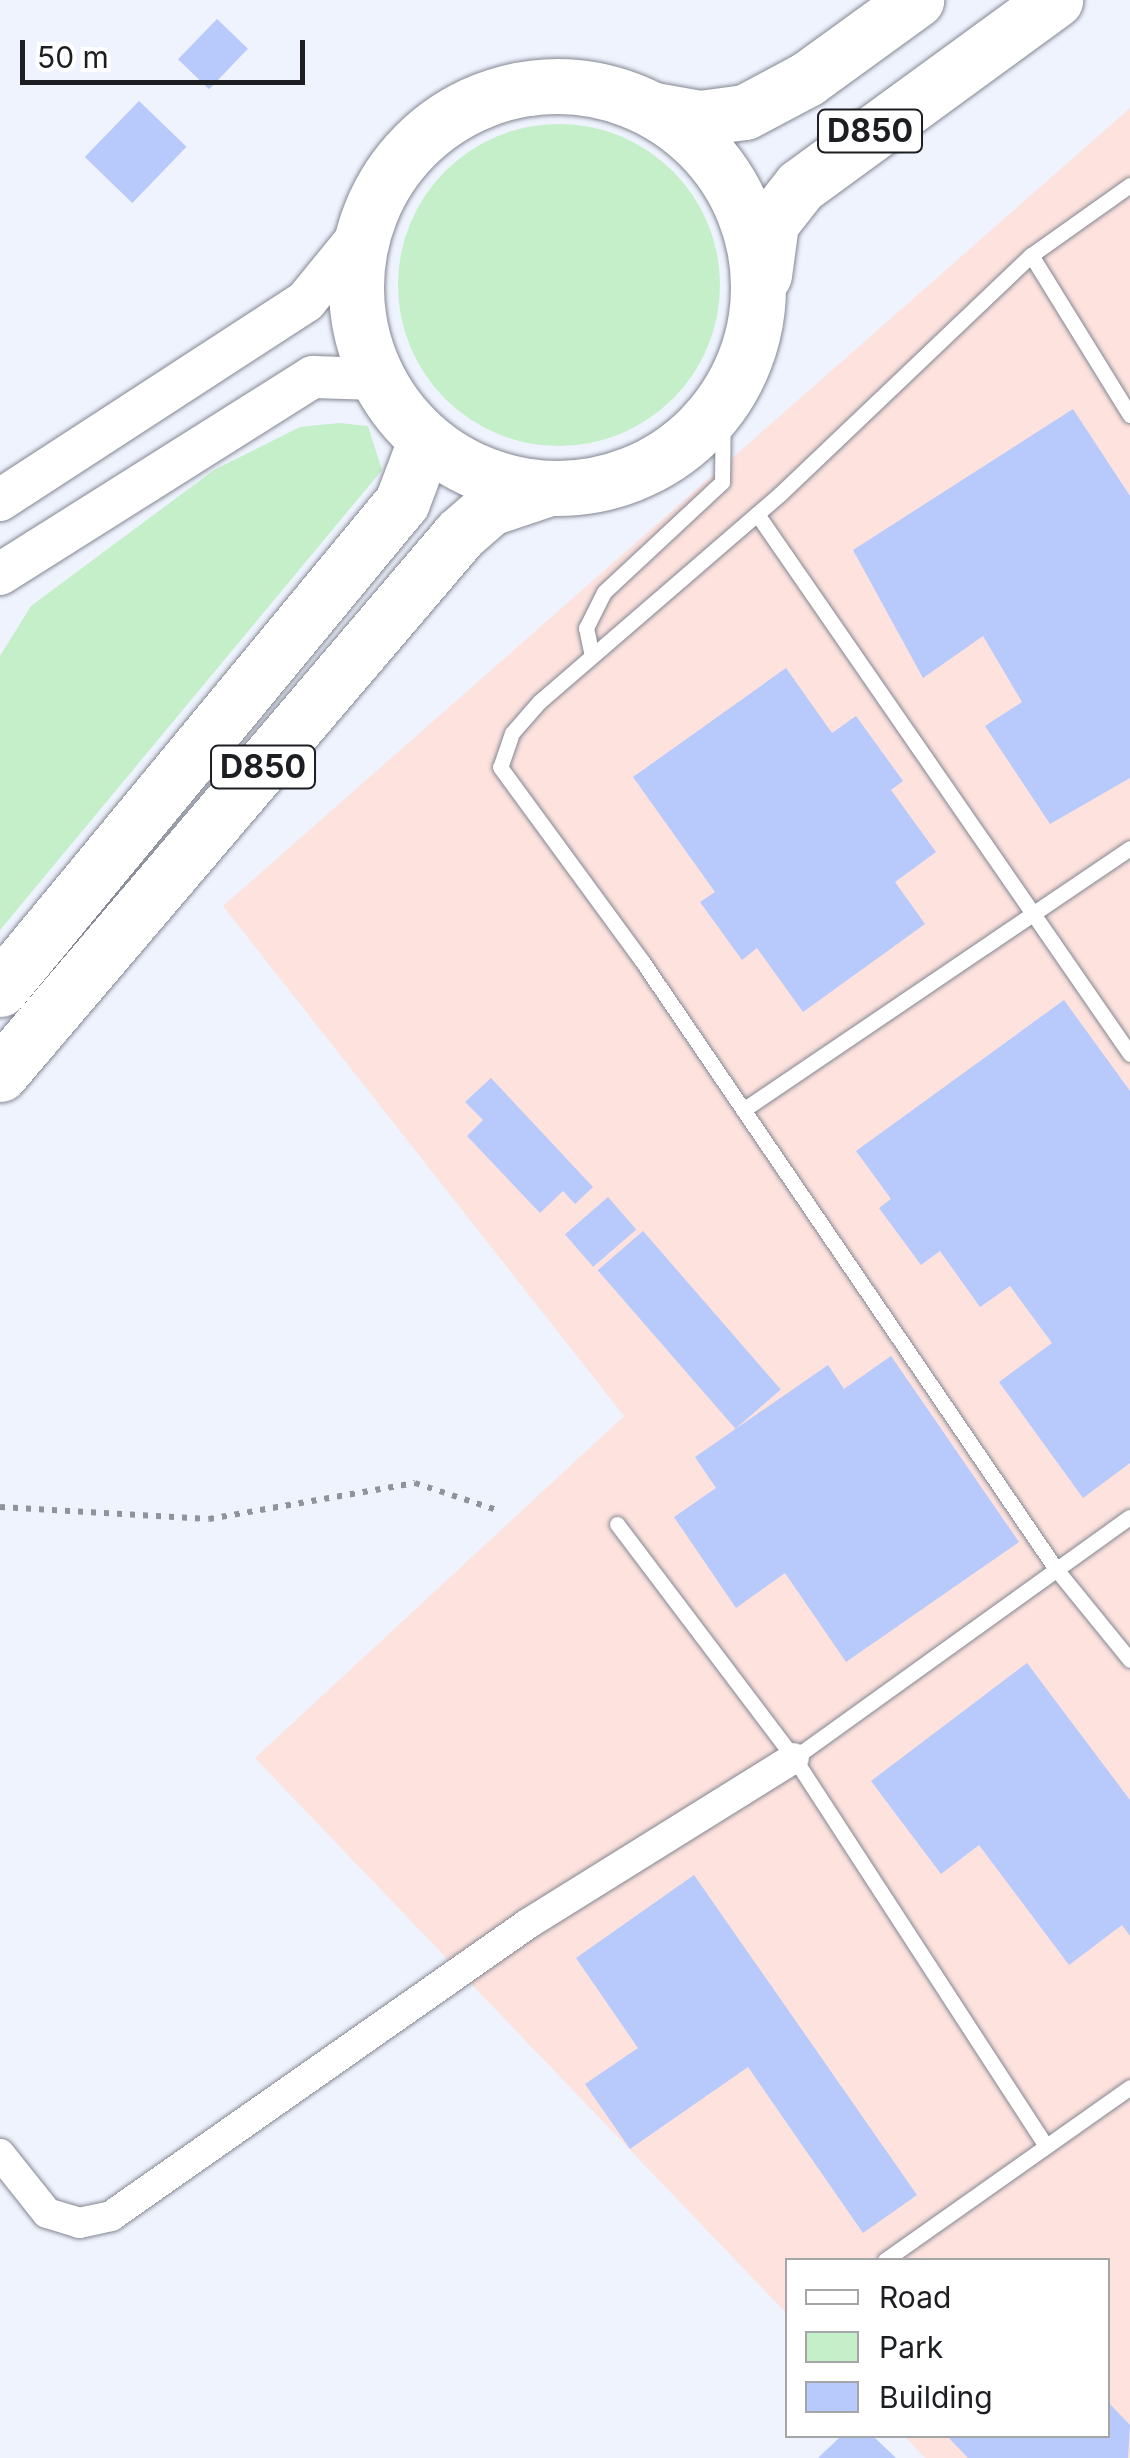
<!DOCTYPE html>
<html>
<head>
<meta charset="utf-8">
<style>
	body { margin:0 }
	#map { position:relative; width:1130px; height:2458px; overflow:hidden; background:#eef3fe; font-family:Inter,sans-serif }
	div>[style] { position:absolute }
	[style*='--x'] { left:calc(var(--x)*1px); top:calc(var(--y)*1px); width:calc(var(--w)*1px); rotate:calc(var(--a)*1deg) }
	.industrial>* { inset:0; background:#fde2de }
	.green>* { inset:0; background:#c4efc8 }
	.round { border-radius:50% }
	.building>* { inset:0; background:#b8c9fc; transform-origin:0 0 }
	.path>* { height:6px; margin-top:-3px; transform-origin:0; background:repeating-linear-gradient(90deg,#90939b 0 5px,transparent 0 13px) }
	.roads { filter:drop-shadow(0 0 2px #838791) drop-shadow(0 0 2px #838791) }
	.lane>* { height:15px; margin:-7.5px; padding:0 7.5px; transform-origin:7.5px; border-radius:7.5px; background:#fff }
	.street>* { height:30px; margin:-15px; padding:0 15px; transform-origin:15px; border-radius:15px; background:#fff }
	.secondary>* { height:42px; margin:-21px; padding:0 21px; transform-origin:21px; border-radius:21px; background:#fff }
	.highway>* { height:55px; margin:-27.5px; padding:0 27.5px; transform-origin:27.5px; border-radius:27.5px; background:#fff }
	.highway>.ring { margin:-27.5px; padding:0; box-sizing:content-box; background:none; border:55px solid #fff; border-radius:50% }
	span { translate:-50% -50%; white-space:nowrap; text-align:center; line-height:1.15; -webkit-text-stroke:10px #fff; paint-order:stroke }
	.shield-label span { padding:2px 8px; background:#fff; border:2px solid; border-radius:8px; -webkit-text-stroke-width:0 }
	.shield-label { font-size:32px; color:#1c1e22; font-weight:700 }
	.legend { position:absolute; left:785px; top:2258px; width:325px; height:180px; box-sizing:border-box; background:#fff; border:2px solid #a4a5a7; margin:0; padding:12px 18px; list-style:none; font-size:30px; color:#1c1e22 }
	.legend li { display:flex; align-items:center; gap:20px; height:50px }
	.legend b { width:50px; border:2px solid #a4a5a7 }
	.scale { position:absolute; left:20px; top:40px; width:285px; height:45px; box-sizing:border-box; border:5px solid #1c1e22; border-top:0; padding-left:12px; font-size:30px; line-height:35px; white-space:nowrap; color:#1c1e22; -webkit-text-stroke:8px #fff; paint-order:stroke }
</style>
</head>
<body>
<div id="map">
	<div class="industrial">
		<div style="clip-path:polygon(1130px 108px,1130px 2458px,925px 2458px,904px 2436px,1108px 2436px,1108px 2260px,788px 2260px,787px 2314px,255px 1758px,624px 1416px,223px 906px)"></div>
	</div>
	<div class="green">
		<div class="round" style="left:398px;top:124px;width:322px;height:322px"></div>
		<div style="clip-path:polygon(339px 423px,368px 426px,382px 470px,0 930px,0 656px,31px 606px,214px 470px,300px 427px)"></div>
	</div>
	<div class="building">
		<div style="left:217px;top:19px;width:43px;height:56px;rotate:44deg"></div>
		<div style="left:139px;top:101px;width:66px;height:78px;rotate:44deg"></div>
		<div style="clip-path:polygon(1073px 409px,1130px 496px,1130px 778px,1050px 824px,985px 726px,1022px 702px,983px 636px,923px 678px,853px 550px)"></div>
		<div style="clip-path:polygon(786px 668px,832px 733px,856px 716px,903px 781px,891px 790px,936px 852px,895px 882px,925px 924px,803px 1012px,757px 948px,742px 960px,700px 902px,715px 892px,633px 777px)"></div>
		<div style="clip-path:polygon(1064px 1000px,1130px 1091px,1130px 1463px,1083px 1498px,999px 1382px,1052px 1343px,1010px 1286px,980px 1307px,940px 1251px,921px 1265px,879px 1208px,891px 1199px,856px 1151px)"></div>
		<div style="clip-path:polygon(491px 1078px,593px 1187px,575px 1204px,563px 1191px,540px 1213px,467px 1136px,483px 1120px,465px 1102px)"></div>
		<div style="left:608px;top:1197px;width:43px;height:57px;rotate:49deg"></div>
		<div style="left:643px;top:1231px;width:210px;height:60px;rotate:49deg"></div>
		<div style="clip-path:polygon(891px 1356px,1019px 1542px,846px 1662px,785px 1573px,736px 1608px,674px 1517px,716px 1488px,695px 1457px,828px 1365px,844px 1389px)"></div>
		<div style="clip-path:polygon(1027px 1663px,1130px 1800px,1130px 1936px,1122px 1925px,1069px 1965px,979px 1845px,941px 1874px,871px 1781px)"></div>
		<div style="clip-path:polygon(694px 1875px,917px 2195px,863px 2233px,748px 2067px,630px 2149px,585px 2084px,638px 2048px,576px 1958px)"></div>
		<div style="clip-path:polygon(1108px 2402px,1130px 2425px,1128px 2458px,968px 2458px,947px 2436px,1108px 2436px)"></div>
		<div style="clip-path:polygon(841px 2436px,873px 2436px,896px 2458px,818px 2458px)"></div>
	</div>
	<div class="path">
		<div style="--x:0;--y:1507;--w:209;--a:3.3"></div>
		<div style="--x:209;--y:1519;--w:209;--a:-9.9"></div>
		<div style="--x:415;--y:1483;--w:89;--a:18.2"></div>
	</div>
	<div class="roads">
		<div class="lane">
			<div style="--x:1130;--y:185;--w:121;--a:144.7"></div>
			<div style="--x:1031;--y:255;--w:347;--a:136.4"></div>
			<div style="--x:780;--y:494;--w:318;--a:139.2"></div>
			<div style="--x:539;--y:702;--w:41;--a:131.1"></div>
			<div style="--x:512;--y:733;--w:36;--a:109"></div>
			<div style="--x:500;--y:767;--w:240;--a:53.8"></div>
			<div style="--x:642;--y:961;--w:736;--a:55.75"></div>
			<div style="--x:1056;--y:1569;--w:117;--a:50.9"></div>
			<div style="--x:1031;--y:255;--w:188;--a:58.3"></div>
			<div style="--x:757;--y:514;--w:656;--a:55.37"></div>
			<div style="--x:592;--y:656;--w:29;--a:-102"></div>
			<div style="--x:586;--y:628;--w:40;--a:-63.4"></div>
			<div style="--x:604;--y:592;--w:161;--a:-43"></div>
			<div style="--x:722;--y:482;--w:81;--a:-89.3"></div>
			<div style="--x:743;--y:1110;--w:467;--a:-34.1"></div>
			<div style="--x:617;--y:1524;--w:293;--a:52.9"></div>
			<div style="--x:794;--y:1758;--w:461;--a:57"></div>
			<div style="--x:794;--y:1758;--w:413;--a:-35.7"></div>
			<div style="--x:885;--y:2260;--w:300;--a:-35.2"></div>
		</div>
		<div class="street">
			<div style="--x:0;--y:2154;--w:75;--a:51.5"></div>
			<div style="--x:47;--y:2213;--w:34;--a:17"></div>
			<div style="--x:79;--y:2223;--w:33;--a:-12"></div>
			<div style="--x:111;--y:2216;--w:510;--a:-35.03"></div>
			<div style="--x:529;--y:1923;--w:312;--a:-31.9"></div>
		</div>
		<div class="secondary">
			<div style="--x:0;--y:500;--w:365;--a:-33"></div>
			<div style="--x:306;--y:301;--w:90;--a:-50.8"></div>
			<div style="--x:0;--y:574;--w:370;--a:-32.2"></div>
			<div style="--x:313;--y:377;--w:63;--a:1.8"></div>
		</div>
		<div class="highway">
			<div class="ring" style="left:356px;top:86px;width:347px;height:347px"></div>
			<div style="--x:655;--y:110;--w:46;--a:10.1"></div>
			<div style="--x:700;--y:118;--w:45;--a:-7.6"></div>
			<div style="--x:745;--y:112;--w:70;--a:-28"></div>
			<div style="--x:807;--y:79;--w:135;--a:-35.9"></div>
			<div style="--x:764;--y:275;--w:52;--a:-82.3"></div>
			<div style="--x:771;--y:223;--w:47;--a:-51.9"></div>
			<div style="--x:800;--y:186;--w:316;--a:-36.1"></div>
			<div style="--x:0;--y:989;--w:631;--a:-50.46"></div>
			<div style="--x:402;--y:502;--w:65;--a:-69.3"></div>
			<div style="--x:0;--y:1074;--w:709;--a:-49.57"></div>
			<div style="--x:460;--y:534;--w:40;--a:-41"></div>
			<div style="--x:490;--y:508;--w:59;--a:-18.7"></div>
		</div>
	</div>
	<div class="shield-label">
		<span style="left:870px;top:131px">D850</span>
		<span style="left:263px;top:767px">D850</span>
	</div>
	<ul class="legend">
	<li><b style="height:12px;background:#fff"></b>Road</li>
	<li><b style="height:28px;background:#c4efc8"></b>Park</li>
	<li><b style="height:28px;background:#b8c9fc"></b>Building</li>
	</ul>
	<div class="scale">50 m</div>
</div>
</body>
</html>
